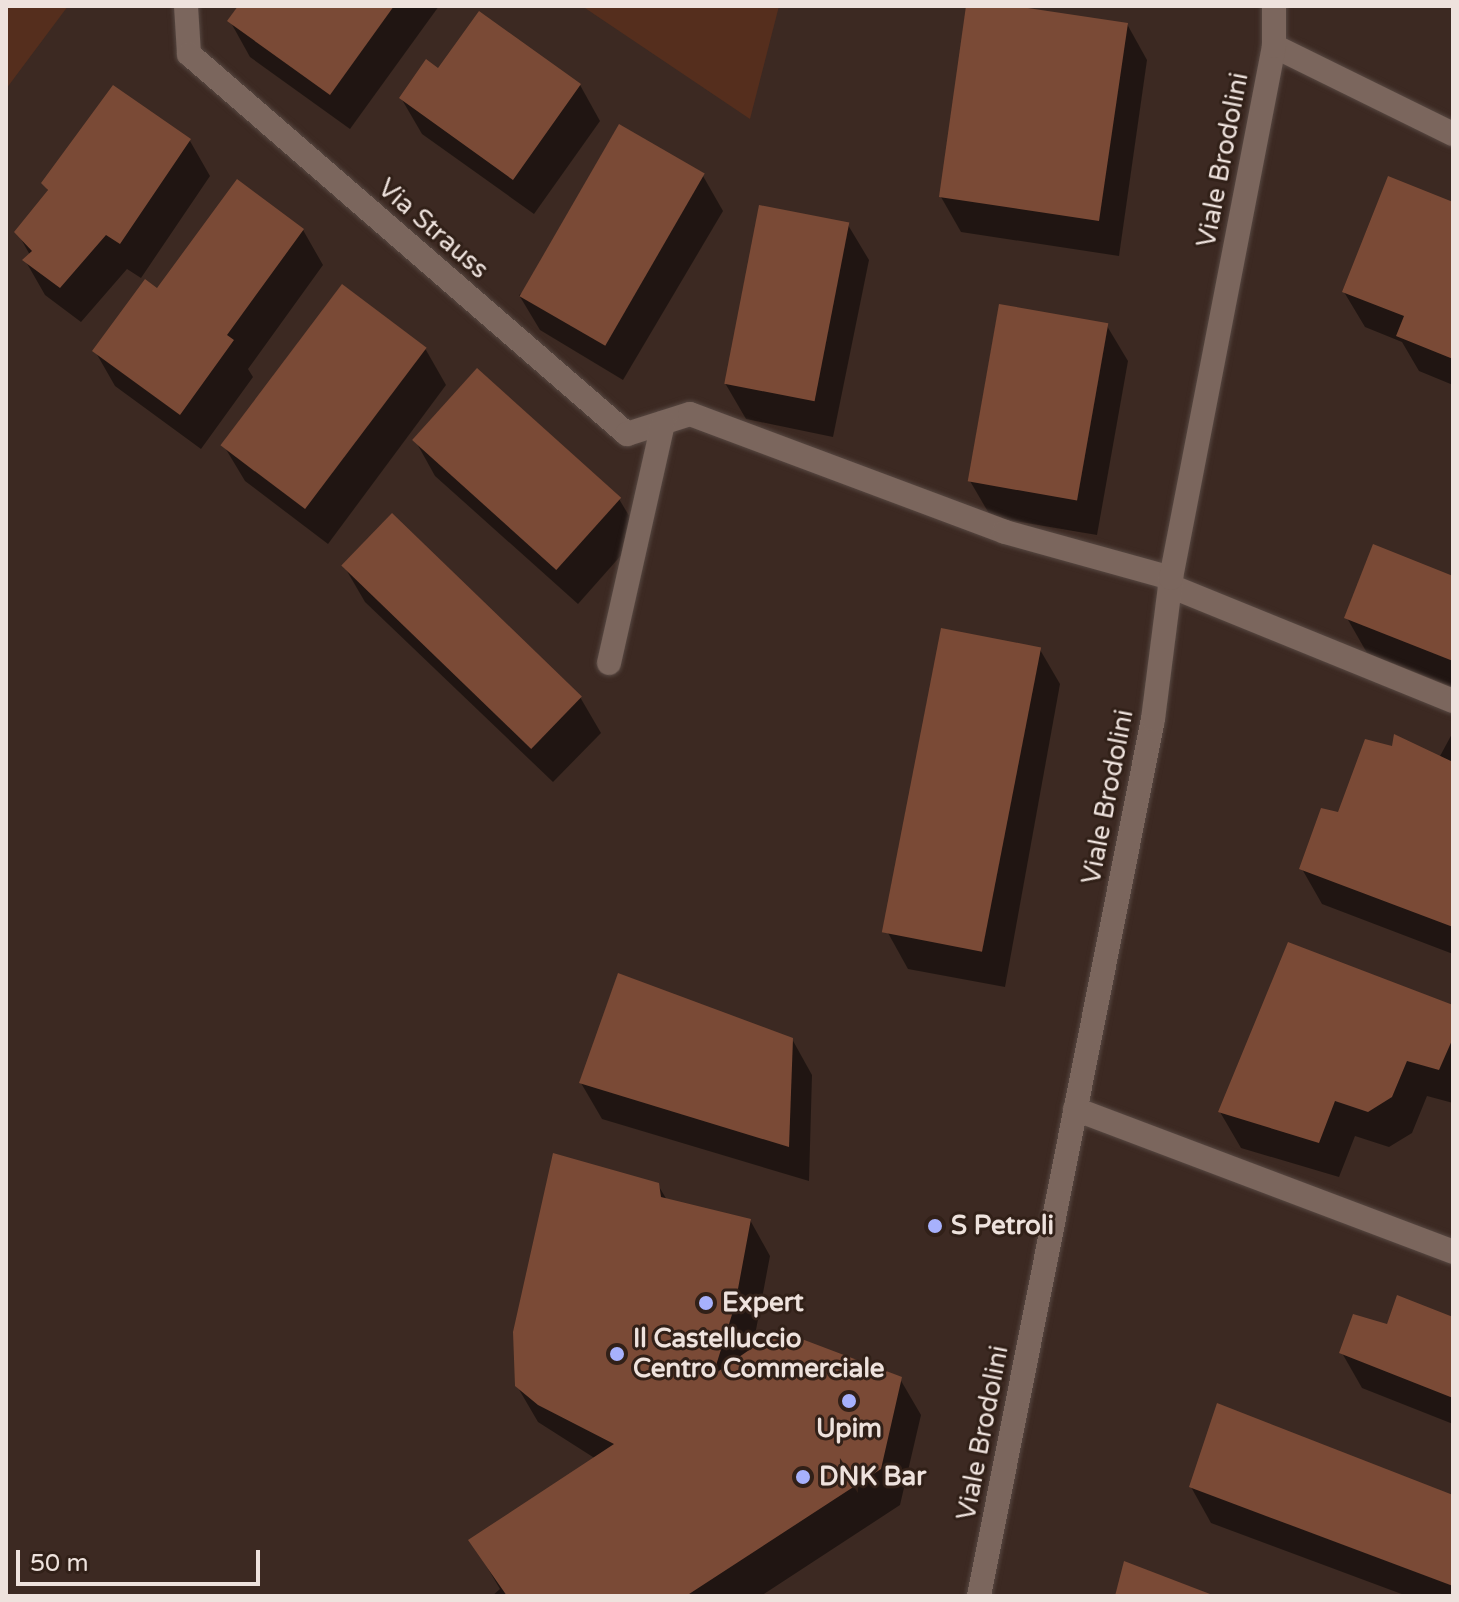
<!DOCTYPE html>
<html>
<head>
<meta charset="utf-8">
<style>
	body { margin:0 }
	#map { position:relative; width:1459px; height:1602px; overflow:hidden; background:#3c2922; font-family:"Varela Round",sans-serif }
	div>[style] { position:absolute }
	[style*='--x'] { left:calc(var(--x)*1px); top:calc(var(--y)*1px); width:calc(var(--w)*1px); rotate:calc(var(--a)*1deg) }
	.green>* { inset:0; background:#552e1d }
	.shadow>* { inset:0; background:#0007 }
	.building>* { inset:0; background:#7a4a36; transform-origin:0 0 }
	.roads { filter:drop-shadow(0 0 2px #574842) drop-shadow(0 0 2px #574842) }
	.minor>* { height:24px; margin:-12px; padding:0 12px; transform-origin:12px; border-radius:12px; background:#7b665d }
	.dots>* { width:22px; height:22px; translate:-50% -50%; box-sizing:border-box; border:4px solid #312018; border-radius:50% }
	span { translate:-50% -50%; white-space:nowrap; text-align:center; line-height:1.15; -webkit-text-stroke:6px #312018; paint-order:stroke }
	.street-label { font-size:26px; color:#eee2dd }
	.poi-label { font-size:26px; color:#eee2dd; font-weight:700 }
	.left { translate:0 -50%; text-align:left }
	.frame { position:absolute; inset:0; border:8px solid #eee2dd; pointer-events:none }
	.scale { position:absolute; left:16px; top:1550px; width:244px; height:36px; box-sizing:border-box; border:4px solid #eee2dd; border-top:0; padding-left:10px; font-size:24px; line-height:28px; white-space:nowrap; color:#eee2dd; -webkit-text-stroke:6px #312018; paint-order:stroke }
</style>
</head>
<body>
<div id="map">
	<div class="green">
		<div style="clip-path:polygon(6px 6px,68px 6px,6px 89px)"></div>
		<div style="clip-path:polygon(582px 6px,779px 6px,750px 119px)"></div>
	</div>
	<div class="shadow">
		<div style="clip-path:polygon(241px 6px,439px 6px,350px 129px,250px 57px,230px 21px)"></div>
		<div style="clip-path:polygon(968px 6px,1127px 24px,1147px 60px,1119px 256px,961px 232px,941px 197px)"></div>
		<div style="clip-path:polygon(439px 71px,580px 85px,600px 121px,534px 214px,422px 134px,401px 98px)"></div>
		<div style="clip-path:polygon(190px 141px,210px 176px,141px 278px,127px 269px,81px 322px,45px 295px,25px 260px,30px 255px,17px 232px,49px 193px,44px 183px)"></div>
		<div style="clip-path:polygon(703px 176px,723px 211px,623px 380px,540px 330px,519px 295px)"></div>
		<div style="clip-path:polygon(1453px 205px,1453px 385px,1419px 371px,1402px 342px,1365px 327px,1344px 292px)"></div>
		<div style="clip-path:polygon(848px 225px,869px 260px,833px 437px,746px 419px,725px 383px)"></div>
		<div style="clip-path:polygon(303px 230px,323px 265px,248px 369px,253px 377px,201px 449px,115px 386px,95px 351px)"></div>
		<div style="clip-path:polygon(342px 287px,426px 350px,446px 385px,328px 544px,245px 481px,224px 446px)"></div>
		<div style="clip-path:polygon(1107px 326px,1128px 361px,1097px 535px,991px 517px,970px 481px)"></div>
		<div style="clip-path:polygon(415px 440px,619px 499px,640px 534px,578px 604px,435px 476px)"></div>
		<div style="clip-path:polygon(344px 566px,580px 697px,601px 733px,553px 782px,365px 602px)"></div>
		<div style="clip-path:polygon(1453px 578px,1453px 687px,1367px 653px,1347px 618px)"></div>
		<div style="clip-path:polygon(1039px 648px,1060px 684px,1005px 987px,908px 969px,888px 933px)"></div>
		<div style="clip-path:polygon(1453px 732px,1453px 954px,1322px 904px,1302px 869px,1340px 815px,1439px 758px)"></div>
		<div style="clip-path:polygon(1453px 1008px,1453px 1103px,1427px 1096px,1412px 1133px,1389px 1147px,1355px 1136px,1339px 1177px,1241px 1148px,1220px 1112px)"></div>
		<div style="clip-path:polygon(792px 1039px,812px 1075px,809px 1181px,602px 1119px,581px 1083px)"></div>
		<div style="clip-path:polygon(658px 1185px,667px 1200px,750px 1220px,770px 1256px,752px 1351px,900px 1379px,921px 1415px,900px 1505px,761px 1596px,492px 1596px,500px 1589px,471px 1540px,596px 1459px,538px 1422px,517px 1386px)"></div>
		<div style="clip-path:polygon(1453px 1319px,1453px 1424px,1362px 1388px,1342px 1353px,1389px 1326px)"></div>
		<div style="clip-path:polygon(1191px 1487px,1453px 1497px,1453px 1596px,1407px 1596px,1211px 1523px)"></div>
	</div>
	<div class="building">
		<div style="clip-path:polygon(238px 6px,394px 6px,330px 95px,227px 21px)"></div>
		<div style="clip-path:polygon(966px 6px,1015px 6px,1128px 23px,1099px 221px,939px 197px)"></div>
		<div style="clip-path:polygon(479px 11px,581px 84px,513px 180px,399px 98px,426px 59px,438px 68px)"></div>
		<div style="clip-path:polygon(113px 85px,191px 139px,120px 244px,106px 235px,60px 288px,22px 260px,32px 251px,14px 232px,48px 190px,41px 183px)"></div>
		<div style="left:619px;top:124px;width:99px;height:199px;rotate:30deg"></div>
		<div style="clip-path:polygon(1388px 176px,1453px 202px,1453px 359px,1396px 336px,1404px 316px,1342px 292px)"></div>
		<div style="clip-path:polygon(237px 179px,304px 229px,227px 335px,234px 340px,180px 415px,92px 351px,145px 279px,157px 288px)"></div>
		<div style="left:759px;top:205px;width:92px;height:182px;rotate:11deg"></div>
		<div style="left:342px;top:284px;width:106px;height:202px;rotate:37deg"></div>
		<div style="left:999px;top:304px;width:111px;height:180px;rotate:10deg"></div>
		<div style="left:477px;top:368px;width:194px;height:97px;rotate:42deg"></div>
		<div style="left:392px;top:513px;width:264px;height:73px;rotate:44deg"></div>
		<div style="clip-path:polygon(1373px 544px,1453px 576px,1453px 661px,1344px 618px)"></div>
		<div style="left:941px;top:628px;width:102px;height:310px;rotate:11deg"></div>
		<div style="clip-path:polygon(1394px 734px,1453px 762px,1453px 927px,1299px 869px,1321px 808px,1338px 812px,1365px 739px,1392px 746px)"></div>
		<div style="clip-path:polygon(1288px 942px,1453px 1005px,1453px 1038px,1439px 1070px,1407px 1061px,1392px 1097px,1368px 1112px,1335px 1101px,1319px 1143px,1218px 1112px)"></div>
		<div style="clip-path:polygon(618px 973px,793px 1038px,789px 1147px,579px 1083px)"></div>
		<div style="clip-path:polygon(553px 1153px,659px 1183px,661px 1197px,751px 1219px,735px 1305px,713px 1375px,778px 1330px,902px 1377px,881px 1469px,686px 1596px,507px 1596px,468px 1540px,614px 1444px,538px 1405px,515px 1386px,513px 1332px)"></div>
		<div style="clip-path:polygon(1397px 1295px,1453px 1317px,1453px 1398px,1339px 1353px,1353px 1314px,1387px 1324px)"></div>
		<div style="clip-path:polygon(1217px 1403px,1453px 1495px,1453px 1586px,1189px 1487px)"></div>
		<div style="clip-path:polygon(1124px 1561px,1210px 1594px,1210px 1596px,1115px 1596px)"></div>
	</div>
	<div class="roads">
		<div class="minor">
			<div style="--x:186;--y:6;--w:48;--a:86.4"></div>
			<div style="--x:189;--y:54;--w:580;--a:40.94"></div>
			<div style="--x:627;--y:434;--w:66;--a:-17.6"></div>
			<div style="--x:690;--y:414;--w:336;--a:20.5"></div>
			<div style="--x:1005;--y:532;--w:172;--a:15.5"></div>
			<div style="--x:1274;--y:46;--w:199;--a:26.2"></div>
			<div style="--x:1170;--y:586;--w:305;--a:22.1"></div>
			<div style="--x:609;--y:663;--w:246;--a:-77.3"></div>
			<div style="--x:1075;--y:1109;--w:404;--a:20.7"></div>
			<div style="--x:979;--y:1596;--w:894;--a:-78.78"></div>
			<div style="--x:1153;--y:719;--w:142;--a:-82.7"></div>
			<div style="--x:1171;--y:578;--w:542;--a:-79.04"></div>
			<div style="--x:1274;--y:46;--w:40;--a:-90"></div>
		</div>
	</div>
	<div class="dots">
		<div style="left:935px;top:1226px;background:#a7b1fc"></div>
		<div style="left:706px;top:1303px;background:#a7b1fc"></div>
		<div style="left:617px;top:1354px;background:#a7b1fc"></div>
		<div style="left:849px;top:1401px;background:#a7b1fc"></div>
		<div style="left:803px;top:1477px;background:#a7b1fc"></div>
	</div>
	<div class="street-label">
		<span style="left:1223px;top:160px;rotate:-79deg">Viale Brodolini</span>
		<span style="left:433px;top:229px;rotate:41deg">Via Strauss</span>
		<span style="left:1108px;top:797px;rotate:-79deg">Viale Brodolini</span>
		<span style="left:983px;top:1433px;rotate:-79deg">Viale Brodolini</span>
	</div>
	<div class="poi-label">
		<span class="left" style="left:951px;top:1226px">S Petroli</span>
		<span class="left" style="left:722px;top:1303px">Expert</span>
		<span class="left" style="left:633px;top:1354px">Il Castelluccio<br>Centro Commerciale</span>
		<span style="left:849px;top:1429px">Upim</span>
		<span class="left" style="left:819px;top:1477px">DNK Bar</span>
	</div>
	<div class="frame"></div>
	<div class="scale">50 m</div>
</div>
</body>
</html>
